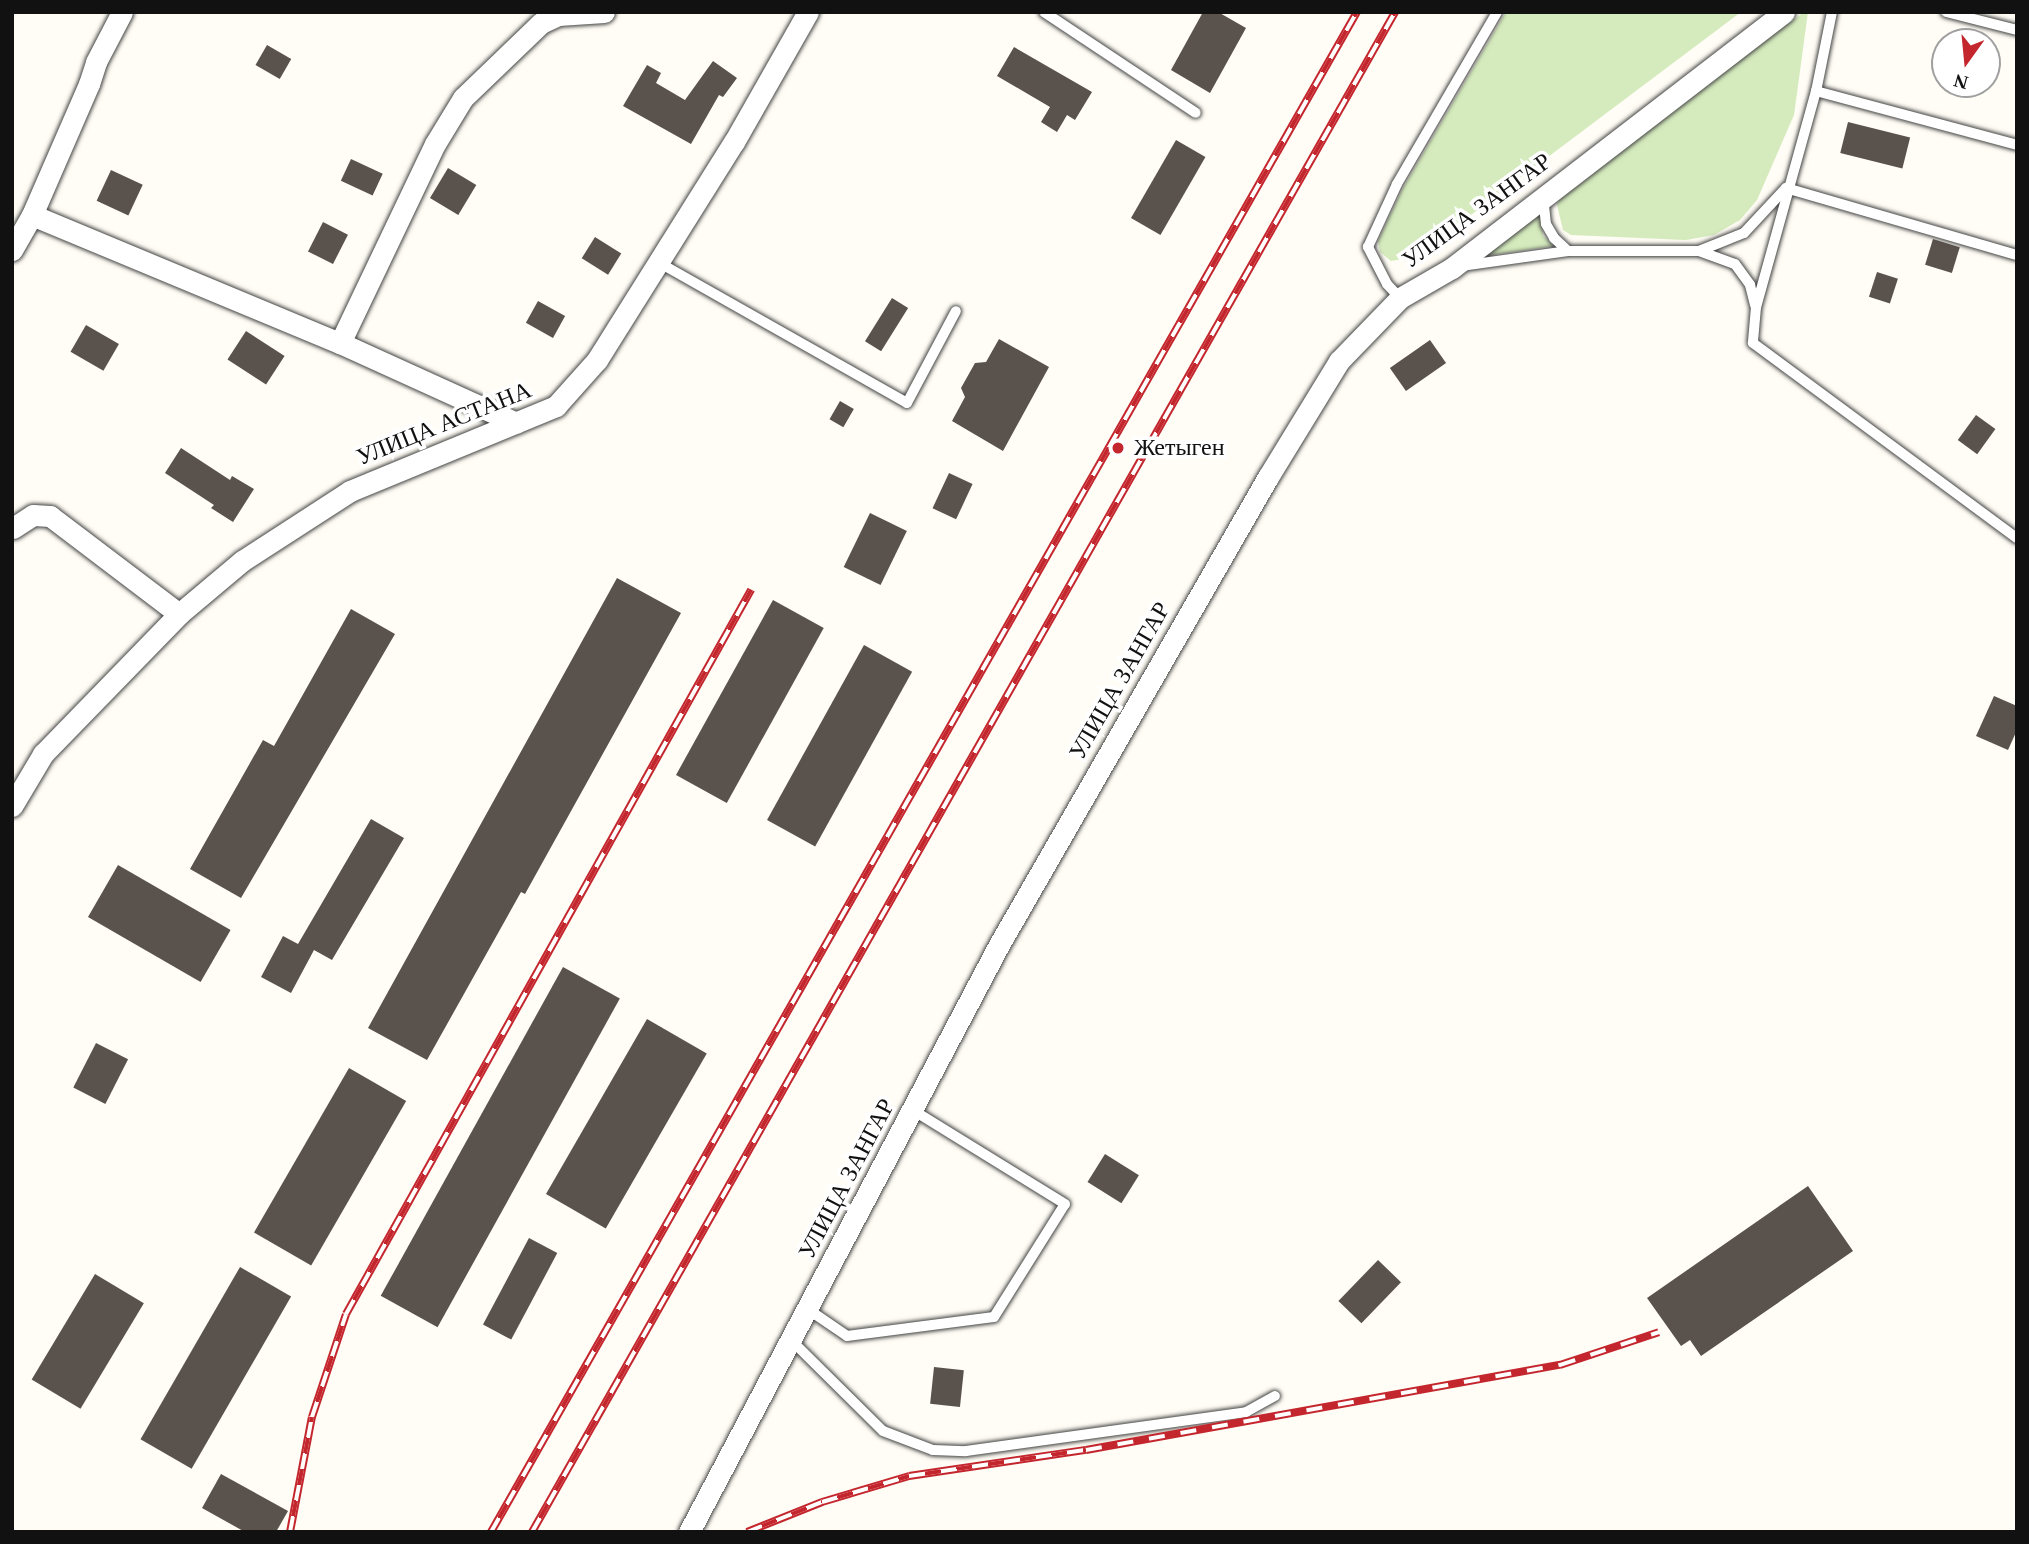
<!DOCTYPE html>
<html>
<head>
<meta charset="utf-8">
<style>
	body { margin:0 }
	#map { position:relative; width:2029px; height:1544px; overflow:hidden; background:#fffdf5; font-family:"Times New Roman",serif }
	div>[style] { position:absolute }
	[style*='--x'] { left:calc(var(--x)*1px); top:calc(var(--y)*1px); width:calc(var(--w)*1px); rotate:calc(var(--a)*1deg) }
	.green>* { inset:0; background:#d5ebbd }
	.building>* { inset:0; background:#5a524d; transform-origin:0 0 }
	.roads { filter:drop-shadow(0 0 2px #444) drop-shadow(0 0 2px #444) }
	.service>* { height:10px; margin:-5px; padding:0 5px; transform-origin:5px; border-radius:5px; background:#fff }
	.minor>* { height:21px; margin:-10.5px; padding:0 10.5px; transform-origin:10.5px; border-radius:10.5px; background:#fff }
	.rail>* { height:8px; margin-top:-4px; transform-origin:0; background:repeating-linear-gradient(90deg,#fff 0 16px,#c4262e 0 32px); box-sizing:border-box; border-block:2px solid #c4262e }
	.dots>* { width:19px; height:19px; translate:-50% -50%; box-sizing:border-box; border:4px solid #fff; border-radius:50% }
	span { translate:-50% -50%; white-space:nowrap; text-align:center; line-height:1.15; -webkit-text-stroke:7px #fff; paint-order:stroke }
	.street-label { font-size:24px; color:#111 }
	.poi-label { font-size:24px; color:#111 }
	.left { translate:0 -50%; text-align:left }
	.frame { position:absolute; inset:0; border:14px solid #111; pointer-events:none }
	.north { position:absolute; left:1931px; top:28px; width:70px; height:70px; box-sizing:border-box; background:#fff; border:2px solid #a0a0a0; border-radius:50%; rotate:195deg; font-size:19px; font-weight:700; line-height:28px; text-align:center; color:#111 }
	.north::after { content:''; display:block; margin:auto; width:24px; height:32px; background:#c4262e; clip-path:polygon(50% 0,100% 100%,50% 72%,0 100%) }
</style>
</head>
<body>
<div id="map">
	<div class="green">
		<div style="clip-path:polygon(1506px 12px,1741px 12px,1415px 257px,1391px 261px,1380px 252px,1378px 241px,1402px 190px)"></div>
		<div style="clip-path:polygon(1804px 12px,1808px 12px,1794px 115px,1757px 200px,1740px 220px,1714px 235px,1686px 240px,1571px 235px,1563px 230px,1557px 205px,1562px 190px)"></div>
		<div style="clip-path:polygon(1540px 206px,1543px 236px,1554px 246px,1483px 256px)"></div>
	</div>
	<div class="building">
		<div style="clip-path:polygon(1203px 12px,1218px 12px,1246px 28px,1210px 93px,1171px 70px)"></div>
		<div style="left:267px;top:45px;width:28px;height:23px;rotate:30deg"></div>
		<div style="clip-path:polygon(1014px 47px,1092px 92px,1075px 120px,1067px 115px,1057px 132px,1041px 122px,1050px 107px,997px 76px)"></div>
		<div style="clip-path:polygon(713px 61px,737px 78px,723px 97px,719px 95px,691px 144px,623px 106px,647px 65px,661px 73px,656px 83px,685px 100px)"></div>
		<div style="left:1848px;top:122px;width:64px;height:32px;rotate:14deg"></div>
		<div style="left:1176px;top:140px;width:34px;height:90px;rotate:30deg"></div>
		<div style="left:351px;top:159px;width:35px;height:24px;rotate:25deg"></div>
		<div style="left:448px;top:168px;width:33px;height:35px;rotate:31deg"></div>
		<div style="left:111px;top:170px;width:35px;height:34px;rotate:25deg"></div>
		<div style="left:323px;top:222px;width:28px;height:33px;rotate:27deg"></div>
		<div style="left:595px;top:237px;width:31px;height:25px;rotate:32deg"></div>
		<div style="left:1933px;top:239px;width:28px;height:27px;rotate:17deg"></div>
		<div style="left:1877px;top:272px;width:22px;height:26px;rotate:18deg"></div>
		<div style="left:892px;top:298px;width:19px;height:51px;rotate:32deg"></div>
		<div style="left:538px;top:301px;width:31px;height:25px;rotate:29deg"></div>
		<div style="left:86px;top:325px;width:38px;height:31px;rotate:30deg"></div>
		<div style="left:246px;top:331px;width:46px;height:34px;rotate:33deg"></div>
		<div style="clip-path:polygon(999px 339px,1049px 367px,1003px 451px,952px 421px,965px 397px,961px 388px,975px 363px,986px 362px)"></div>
		<div style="left:1430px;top:340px;width:28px;height:49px;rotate:55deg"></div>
		<div style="left:840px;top:401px;width:16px;height:21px;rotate:30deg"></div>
		<div style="left:1976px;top:415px;width:24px;height:31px;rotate:36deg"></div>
		<div style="clip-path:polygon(181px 448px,230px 480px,232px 476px,254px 489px,233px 522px,211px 508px,214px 505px,165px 473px)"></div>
		<div style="left:949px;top:473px;width:26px;height:39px;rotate:25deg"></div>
		<div style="left:870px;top:513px;width:41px;height:60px;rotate:26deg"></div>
		<div style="clip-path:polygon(617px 578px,681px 613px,525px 894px,521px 892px,427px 1060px,368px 1028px)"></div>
		<div style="left:773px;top:600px;width:58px;height:200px;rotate:29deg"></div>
		<div style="clip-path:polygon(351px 609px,395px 634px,241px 898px,190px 869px,263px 740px,274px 746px)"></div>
		<div style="left:864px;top:645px;width:55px;height:200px;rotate:29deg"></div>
		<div style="clip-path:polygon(1994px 696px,2017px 706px,2017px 730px,2008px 750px,1976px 736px)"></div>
		<div style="clip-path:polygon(371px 819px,404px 838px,332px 960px,314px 950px,291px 993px,261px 977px,283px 936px,298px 944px)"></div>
		<div style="left:118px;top:865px;width:130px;height:60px;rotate:30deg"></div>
		<div style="left:563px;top:967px;width:65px;height:376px;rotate:29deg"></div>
		<div style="left:647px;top:1019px;width:69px;height:202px;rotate:30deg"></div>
		<div style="left:96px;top:1043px;width:36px;height:50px;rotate:27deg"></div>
		<div style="left:349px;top:1068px;width:66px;height:190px;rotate:30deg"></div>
		<div style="left:1105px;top:1154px;width:40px;height:33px;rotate:32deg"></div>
		<div style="clip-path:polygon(1808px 1186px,1853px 1251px,1701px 1356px,1690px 1340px,1681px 1346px,1647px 1298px)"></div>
		<div style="left:529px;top:1238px;width:32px;height:98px;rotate:28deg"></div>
		<div style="left:1378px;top:1260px;width:32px;height:57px;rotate:44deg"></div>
		<div style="left:240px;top:1267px;width:59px;height:199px;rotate:30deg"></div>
		<div style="left:95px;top:1274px;width:57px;height:123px;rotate:31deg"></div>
		<div style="left:934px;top:1367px;width:30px;height:37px;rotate:6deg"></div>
		<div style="clip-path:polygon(221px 1474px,288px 1511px,276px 1532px,245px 1532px,202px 1508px)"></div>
	</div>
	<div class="roads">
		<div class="service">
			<div style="--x:1044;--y:12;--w:182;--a:33.6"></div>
			<div style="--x:1832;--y:12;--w:81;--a:101.4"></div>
			<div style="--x:1816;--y:91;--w:224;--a:105.5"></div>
			<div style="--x:1756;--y:307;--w:36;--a:95"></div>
			<div style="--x:1753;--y:343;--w:328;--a:36.5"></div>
			<div style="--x:1946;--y:12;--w:73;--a:14.2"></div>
			<div style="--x:1816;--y:91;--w:208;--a:15"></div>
			<div style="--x:1543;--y:196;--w:28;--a:84"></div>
			<div style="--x:1546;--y:224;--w:16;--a:60"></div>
			<div style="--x:1554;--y:238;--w:19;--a:43"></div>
			<div style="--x:1699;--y:251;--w:38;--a:20"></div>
			<div style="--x:1735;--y:264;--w:26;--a:54"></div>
			<div style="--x:1750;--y:285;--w:21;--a:76"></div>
			<div style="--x:658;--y:262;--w:286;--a:29.5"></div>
			<div style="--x:907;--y:403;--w:104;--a:-62"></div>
			<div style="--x:1461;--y:266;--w:108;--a:-8"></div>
			<div style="--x:1568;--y:251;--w:131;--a:0"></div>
			<div style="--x:1699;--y:251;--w:48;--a:-21.8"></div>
			<div style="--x:1744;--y:233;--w:62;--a:-47"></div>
			<div style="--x:1786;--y:188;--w:241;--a:16.2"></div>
			<div style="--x:1400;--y:298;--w:19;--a:-133"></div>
			<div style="--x:1387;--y:284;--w:42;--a:-117.2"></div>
			<div style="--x:1368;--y:247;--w:69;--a:-65.3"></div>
			<div style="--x:1397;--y:184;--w:199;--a:-59.8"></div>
			<div style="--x:809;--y:1310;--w:46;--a:34.4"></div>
			<div style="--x:847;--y:1336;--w:148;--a:-7.4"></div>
			<div style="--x:994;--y:1317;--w:133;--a:-57.9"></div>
			<div style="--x:1065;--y:1204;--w:179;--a:-148.3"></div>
			<div style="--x:792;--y:1341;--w:128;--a:44.7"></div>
			<div style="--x:883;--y:1431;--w:53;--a:20.8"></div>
			<div style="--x:933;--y:1450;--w:33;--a:2"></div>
			<div style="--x:966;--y:1451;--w:283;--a:-7.9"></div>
			<div style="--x:1246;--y:1412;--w:33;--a:-29"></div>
		</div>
		<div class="minor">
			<div style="--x:32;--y:215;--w:334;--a:22.6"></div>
			<div style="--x:340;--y:343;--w:193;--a:24.4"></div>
			<div style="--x:12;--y:250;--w:40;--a:-60.3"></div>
			<div style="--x:32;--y:215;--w:143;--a:-66.5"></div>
			<div style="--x:89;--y:84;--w:23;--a:-72"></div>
			<div style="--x:96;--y:62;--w:56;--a:-62.5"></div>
			<div style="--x:340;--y:343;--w:221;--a:-64.5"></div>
			<div style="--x:435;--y:144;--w:54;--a:-58.7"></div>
			<div style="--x:463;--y:98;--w:108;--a:-43.9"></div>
			<div style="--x:541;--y:23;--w:19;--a:-25"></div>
			<div style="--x:558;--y:15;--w:46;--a:-3.7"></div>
			<div style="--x:13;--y:528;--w:24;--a:-33"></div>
			<div style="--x:33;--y:515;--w:17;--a:3"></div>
			<div style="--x:50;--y:516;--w:162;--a:37.2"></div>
			<div style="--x:12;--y:806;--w:61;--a:-59.2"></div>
			<div style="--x:43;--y:754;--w:195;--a:-45.8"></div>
			<div style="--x:179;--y:614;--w:82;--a:-40.1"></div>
			<div style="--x:242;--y:561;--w:129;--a:-32.9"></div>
			<div style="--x:350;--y:491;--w:223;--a:-22.4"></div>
			<div style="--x:556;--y:406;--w:62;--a:-48.3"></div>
			<div style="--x:597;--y:360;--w:257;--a:-57.9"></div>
			<div style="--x:734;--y:142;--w:150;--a:-60.4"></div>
			<div style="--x:689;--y:1532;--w:666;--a:-62.17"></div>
			<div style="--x:1000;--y:943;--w:538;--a:-60.1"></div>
			<div style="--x:1268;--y:477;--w:136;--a:-58.5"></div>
			<div style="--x:1339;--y:361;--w:88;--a:-45.9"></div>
			<div style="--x:1400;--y:298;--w:60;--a:-30"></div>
			<div style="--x:1452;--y:268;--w:419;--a:-37.6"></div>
		</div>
	</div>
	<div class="rail">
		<div style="--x:290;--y:1532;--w:117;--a:-79.2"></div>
		<div style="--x:312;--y:1417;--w:108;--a:-71.7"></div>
		<div style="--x:346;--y:1314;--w:830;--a:-60.78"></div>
		<div style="--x:491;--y:1532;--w:1749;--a:-60.33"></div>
		<div style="--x:532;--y:1532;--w:1748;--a:-60.41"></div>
		<div style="--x:747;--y:1532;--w:81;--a:-21.8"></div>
		<div style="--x:822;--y:1502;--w:91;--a:-16.6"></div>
		<div style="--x:909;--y:1476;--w:179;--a:-8.4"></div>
		<div style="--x:1086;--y:1450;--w:482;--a:-10.2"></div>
		<div style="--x:1560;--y:1365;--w:104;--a:-18.4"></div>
	</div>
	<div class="dots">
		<div style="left:1118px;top:448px;background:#c4262e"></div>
	</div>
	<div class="street-label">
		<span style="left:1477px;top:211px;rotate:-36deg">УЛИЦА ЗАНГАР</span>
		<span style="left:444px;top:424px;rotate:-22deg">УЛИЦА АСТАНА</span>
		<span style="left:1120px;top:681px;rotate:-60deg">УЛИЦА ЗАНГАР</span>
		<span style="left:847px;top:1179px;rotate:-62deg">УЛИЦА ЗАНГАР</span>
	</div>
	<div class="poi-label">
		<span class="left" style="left:1134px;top:448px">Жетыген</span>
	</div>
	<div class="frame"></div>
	<div class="north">N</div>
</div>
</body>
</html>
